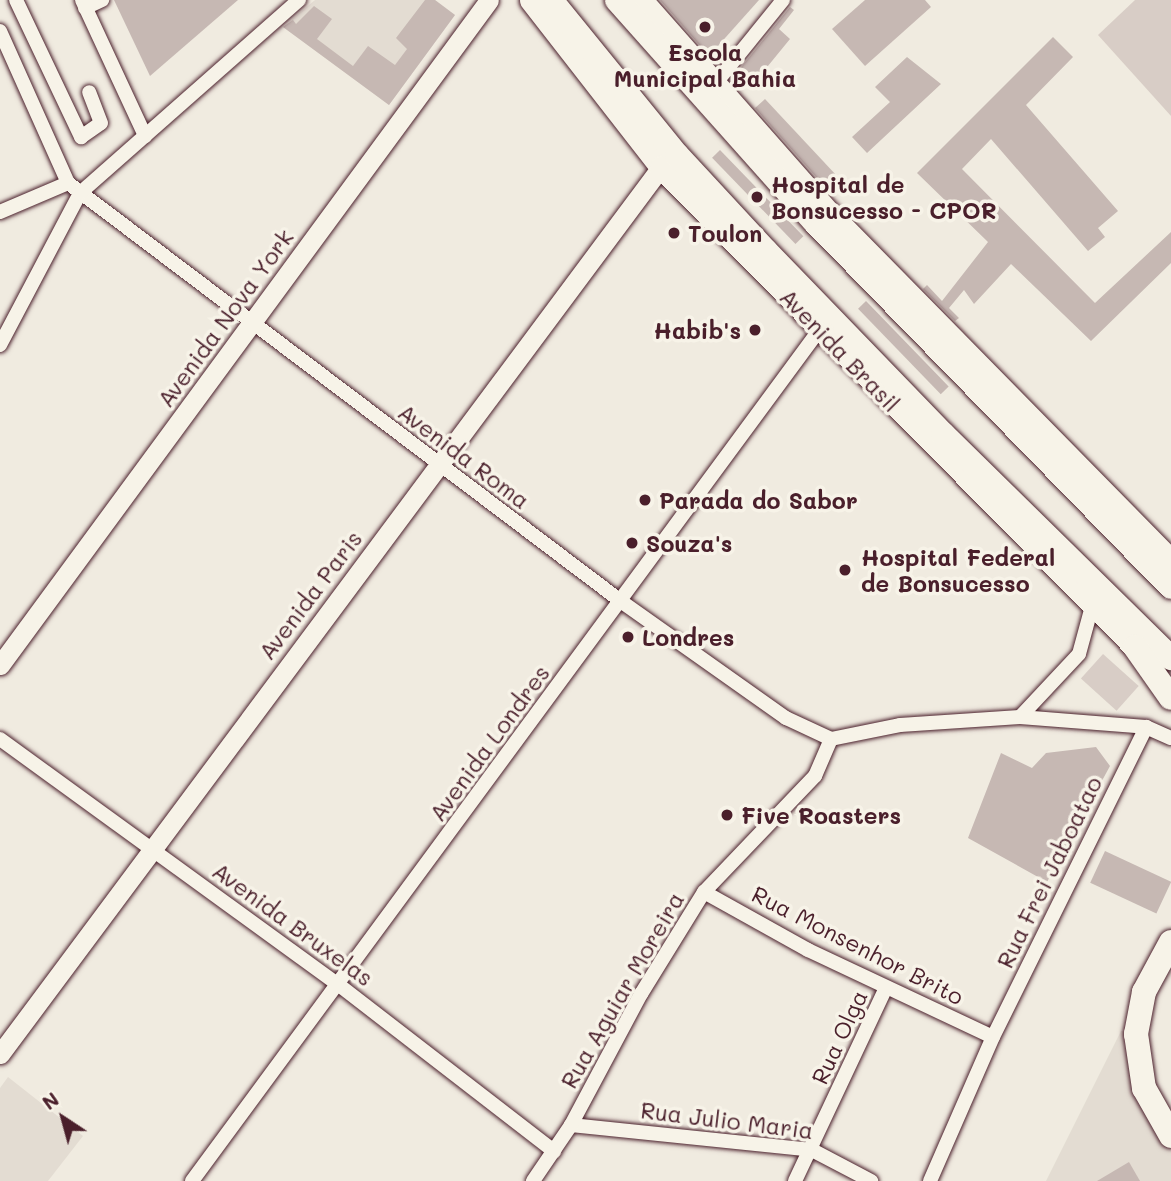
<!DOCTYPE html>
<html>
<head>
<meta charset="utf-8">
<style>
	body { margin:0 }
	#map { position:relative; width:1171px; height:1181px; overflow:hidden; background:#f0ebe0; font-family:Mali,sans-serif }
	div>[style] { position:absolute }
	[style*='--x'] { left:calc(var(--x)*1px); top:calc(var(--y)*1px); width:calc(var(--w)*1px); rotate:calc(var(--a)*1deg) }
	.built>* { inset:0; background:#e3dcd2 }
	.green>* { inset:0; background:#d8cdc6; transform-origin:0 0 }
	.building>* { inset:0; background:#c6b8b3; transform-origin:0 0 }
	.roads { filter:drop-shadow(0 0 2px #4a1f2b) drop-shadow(0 0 2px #4a1f2b) }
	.minor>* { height:14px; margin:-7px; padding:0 7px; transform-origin:7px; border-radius:7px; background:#f7f3e8 }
	.secondary>* { height:19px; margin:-9.5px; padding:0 9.5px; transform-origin:9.5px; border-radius:9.5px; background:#f7f3e8 }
	.trunk>* { height:23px; margin:-11.5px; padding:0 11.5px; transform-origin:11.5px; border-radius:11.5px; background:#f7f3e8 }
	.motorway>* { height:24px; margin:-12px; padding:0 12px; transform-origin:12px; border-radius:12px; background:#f7f3e8 }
	.dots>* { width:19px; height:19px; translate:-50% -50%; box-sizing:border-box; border:4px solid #f7f3e8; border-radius:50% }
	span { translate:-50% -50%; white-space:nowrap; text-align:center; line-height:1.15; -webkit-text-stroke:7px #f7f3e8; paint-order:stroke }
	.poi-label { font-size:23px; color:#4a1f2b; font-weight:700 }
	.left { translate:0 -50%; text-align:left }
	.right { translate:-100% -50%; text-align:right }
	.street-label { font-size:23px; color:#4a1f2b }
	.north { position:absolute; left:28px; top:1083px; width:70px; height:70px; -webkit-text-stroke:5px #f7f3e8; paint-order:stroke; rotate:324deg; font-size:19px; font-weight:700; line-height:28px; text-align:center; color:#4a1f2b }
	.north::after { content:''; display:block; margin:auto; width:24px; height:32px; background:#4a1f2b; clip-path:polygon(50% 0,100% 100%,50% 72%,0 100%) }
</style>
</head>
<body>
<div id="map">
	<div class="built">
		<div style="clip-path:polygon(315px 0,435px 0,455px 15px,389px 105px,283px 27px)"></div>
		<div style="clip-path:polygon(1121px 1031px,1129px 1031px,1142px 1097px,1171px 1151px,1171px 1181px,1046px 1181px)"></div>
		<div style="clip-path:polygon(8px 1077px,83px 1136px,48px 1181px,0 1181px,0 1088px)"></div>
	</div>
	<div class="green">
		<div style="clip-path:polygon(1135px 0,1171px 0,1171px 116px,1098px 35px)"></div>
		<div style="left:1103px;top:654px;width:48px;height:33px;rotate:42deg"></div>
	</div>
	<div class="building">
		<div style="clip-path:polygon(114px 0,238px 0,150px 76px)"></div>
		<div style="clip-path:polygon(425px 0,435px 0,455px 15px,389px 105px,283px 27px,293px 20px,296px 24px,314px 6px,332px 19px,317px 39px,353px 66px,368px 46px,395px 65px,407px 49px,396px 38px)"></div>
		<div style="clip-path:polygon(660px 0,759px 0,709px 56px)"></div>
		<div style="clip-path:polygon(865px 0,925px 0,931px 7px,865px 66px,832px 29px)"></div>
		<div style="clip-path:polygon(790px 7px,794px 10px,779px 29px,790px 39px,754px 83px,738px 71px)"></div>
		<div style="clip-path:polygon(1053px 37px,1073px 57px,1026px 105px,1118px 211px,1098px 228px,1105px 237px,1088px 251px,991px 139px,962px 169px,1095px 303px,1171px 232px,1171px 263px,1091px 341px,1011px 264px,974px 304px,964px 290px,949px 308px,959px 318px,955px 321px,923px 289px,927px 285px,942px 301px,988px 242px,917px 173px)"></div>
		<div style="clip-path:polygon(907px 57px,941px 84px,867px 153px,852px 137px,890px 102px,875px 87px)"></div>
		<div style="clip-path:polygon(765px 99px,837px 176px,825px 187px,755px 108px)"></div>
		<div style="left:720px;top:150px;width:120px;height:11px;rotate:46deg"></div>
		<div style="left:866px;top:301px;width:119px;height:11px;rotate:46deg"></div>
		<div style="clip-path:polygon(1096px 747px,1110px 766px,1047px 882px,968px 838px,1001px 753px,1032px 768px,1046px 753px)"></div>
		<div style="left:1105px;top:851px;width:73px;height:35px;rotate:25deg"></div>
		<div style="clip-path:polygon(1129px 1162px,1140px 1181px,1097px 1181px)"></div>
	</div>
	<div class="roads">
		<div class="minor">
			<div style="--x:16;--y:0;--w:152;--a:64.6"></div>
			<div style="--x:81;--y:137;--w:24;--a:-35"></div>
			<div style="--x:101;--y:123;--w:33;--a:-111"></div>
			<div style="--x:82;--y:0;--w:150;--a:65.1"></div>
			<div style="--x:85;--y:8;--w:19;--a:-25"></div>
			<div style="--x:0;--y:31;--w:167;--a:65.9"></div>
			<div style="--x:68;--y:183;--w:695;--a:37.1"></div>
			<div style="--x:622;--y:602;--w:201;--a:35.3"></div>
			<div style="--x:786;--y:718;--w:50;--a:25"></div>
			<div style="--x:715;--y:84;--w:108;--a:-51"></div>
			<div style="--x:0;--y:212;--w:74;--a:-23.1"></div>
			<div style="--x:0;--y:345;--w:172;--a:-62.2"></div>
			<div style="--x:80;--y:193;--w:292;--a:-41.4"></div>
			<div style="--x:1020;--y:717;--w:86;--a:-46.9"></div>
			<div style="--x:1079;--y:654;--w:50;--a:-74.8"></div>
			<div style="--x:0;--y:739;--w:419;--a:36"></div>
			<div style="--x:339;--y:985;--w:272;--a:37.7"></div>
			<div style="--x:831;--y:739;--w:70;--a:-11.5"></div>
			<div style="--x:900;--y:725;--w:120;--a:-3.8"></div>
			<div style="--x:1020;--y:717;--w:126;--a:4.5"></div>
			<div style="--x:1146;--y:727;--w:27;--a:24"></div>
			<div style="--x:704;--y:892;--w:119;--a:29.1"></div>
			<div style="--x:808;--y:950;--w:204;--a:25.2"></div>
			<div style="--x:571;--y:1125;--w:242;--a:5.9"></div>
			<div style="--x:812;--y:1150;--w:67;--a:27.7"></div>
			<div style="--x:192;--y:1181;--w:1058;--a:-53.61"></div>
			<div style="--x:533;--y:1181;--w:68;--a:-55.8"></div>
			<div style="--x:571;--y:1125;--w:149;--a:-61.9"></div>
			<div style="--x:641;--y:994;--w:120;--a:-58.3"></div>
			<div style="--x:704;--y:892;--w:161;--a:-46.3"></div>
			<div style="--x:815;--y:776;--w:40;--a:-66.6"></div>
			<div style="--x:795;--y:1181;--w:213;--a:-64.8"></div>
			<div style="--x:930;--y:1181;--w:157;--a:-66.4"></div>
			<div style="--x:993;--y:1037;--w:346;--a:-63.7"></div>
		</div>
		<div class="secondary">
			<div style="--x:0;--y:665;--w:825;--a:-53.67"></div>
			<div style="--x:0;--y:1054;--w:1106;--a:-53.31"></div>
		</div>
		<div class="trunk">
			<div style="--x:531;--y:0;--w:212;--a:52.1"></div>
			<div style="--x:661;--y:167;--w:693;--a:45.35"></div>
			<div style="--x:641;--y:0;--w:284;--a:48.6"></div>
			<div style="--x:829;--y:213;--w:488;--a:45.5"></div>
		</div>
		<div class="motorway">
			<div style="--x:551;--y:0;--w:200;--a:50.9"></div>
			<div style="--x:677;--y:155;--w:131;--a:47.2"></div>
			<div style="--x:766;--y:251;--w:255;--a:46"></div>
			<div style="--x:943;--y:434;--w:320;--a:44.5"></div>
			<div style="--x:617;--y:0;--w:296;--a:48.3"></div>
			<div style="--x:814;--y:221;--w:511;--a:45.71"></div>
			<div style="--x:1135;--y:647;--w:62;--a:54.8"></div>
			<div style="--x:1171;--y:942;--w:57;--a:118.4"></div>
			<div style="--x:1144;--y:992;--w:43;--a:100.8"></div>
			<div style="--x:1136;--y:1034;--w:55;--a:81.6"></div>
			<div style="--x:1144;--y:1088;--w:55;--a:60.6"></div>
		</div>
	</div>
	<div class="dots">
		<div style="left:705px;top:27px;background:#4a1f2b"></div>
		<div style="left:757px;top:197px;background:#4a1f2b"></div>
		<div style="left:674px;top:233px;background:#4a1f2b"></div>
		<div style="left:755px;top:330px;background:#4a1f2b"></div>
		<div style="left:645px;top:500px;background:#4a1f2b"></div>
		<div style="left:632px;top:543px;background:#4a1f2b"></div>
		<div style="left:845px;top:570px;background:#4a1f2b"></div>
		<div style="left:628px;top:637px;background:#4a1f2b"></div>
		<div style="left:727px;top:815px;background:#4a1f2b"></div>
	</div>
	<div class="poi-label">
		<span style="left:705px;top:65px">Escola<br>Municipal Bahia</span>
		<span class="left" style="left:771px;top:197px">Hospital de<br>Bonsucesso - CPOR</span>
		<span class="left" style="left:688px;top:233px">Toulon</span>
		<span class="right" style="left:741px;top:330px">Habib's</span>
		<span class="left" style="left:659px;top:500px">Parada do Sabor</span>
		<span class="left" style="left:646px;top:543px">Souza's</span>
		<span class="left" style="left:861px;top:570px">Hospital Federal<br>de Bonsucesso</span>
		<span class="left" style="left:642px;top:637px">Londres</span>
		<span class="left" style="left:741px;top:815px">Five Roasters</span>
	</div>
	<div class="street-label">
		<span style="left:225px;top:318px;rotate:-54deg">Avenida Nova York</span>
		<span style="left:840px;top:350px;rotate:46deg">Avenida Brasil</span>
		<span style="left:464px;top:456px;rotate:37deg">Avenida Roma</span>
		<span style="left:310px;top:595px;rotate:-53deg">Avenida Paris</span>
		<span style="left:489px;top:743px;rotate:-54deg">Avenida Londres</span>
		<span style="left:1049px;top:872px;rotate:-64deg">Rua Frei Jaboatao</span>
		<span style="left:293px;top:924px;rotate:36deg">Avenida Bruxelas</span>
		<span style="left:858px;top:945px;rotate:27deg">Rua Monsenhor Brito</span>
		<span style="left:622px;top:990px;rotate:-60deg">Rua Aguiar Moreira</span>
		<span style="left:839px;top:1037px;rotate:-65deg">Rua Olga</span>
		<span style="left:727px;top:1120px;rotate:7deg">Rua Julio Maria</span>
	</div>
	<div class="north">N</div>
</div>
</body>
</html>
